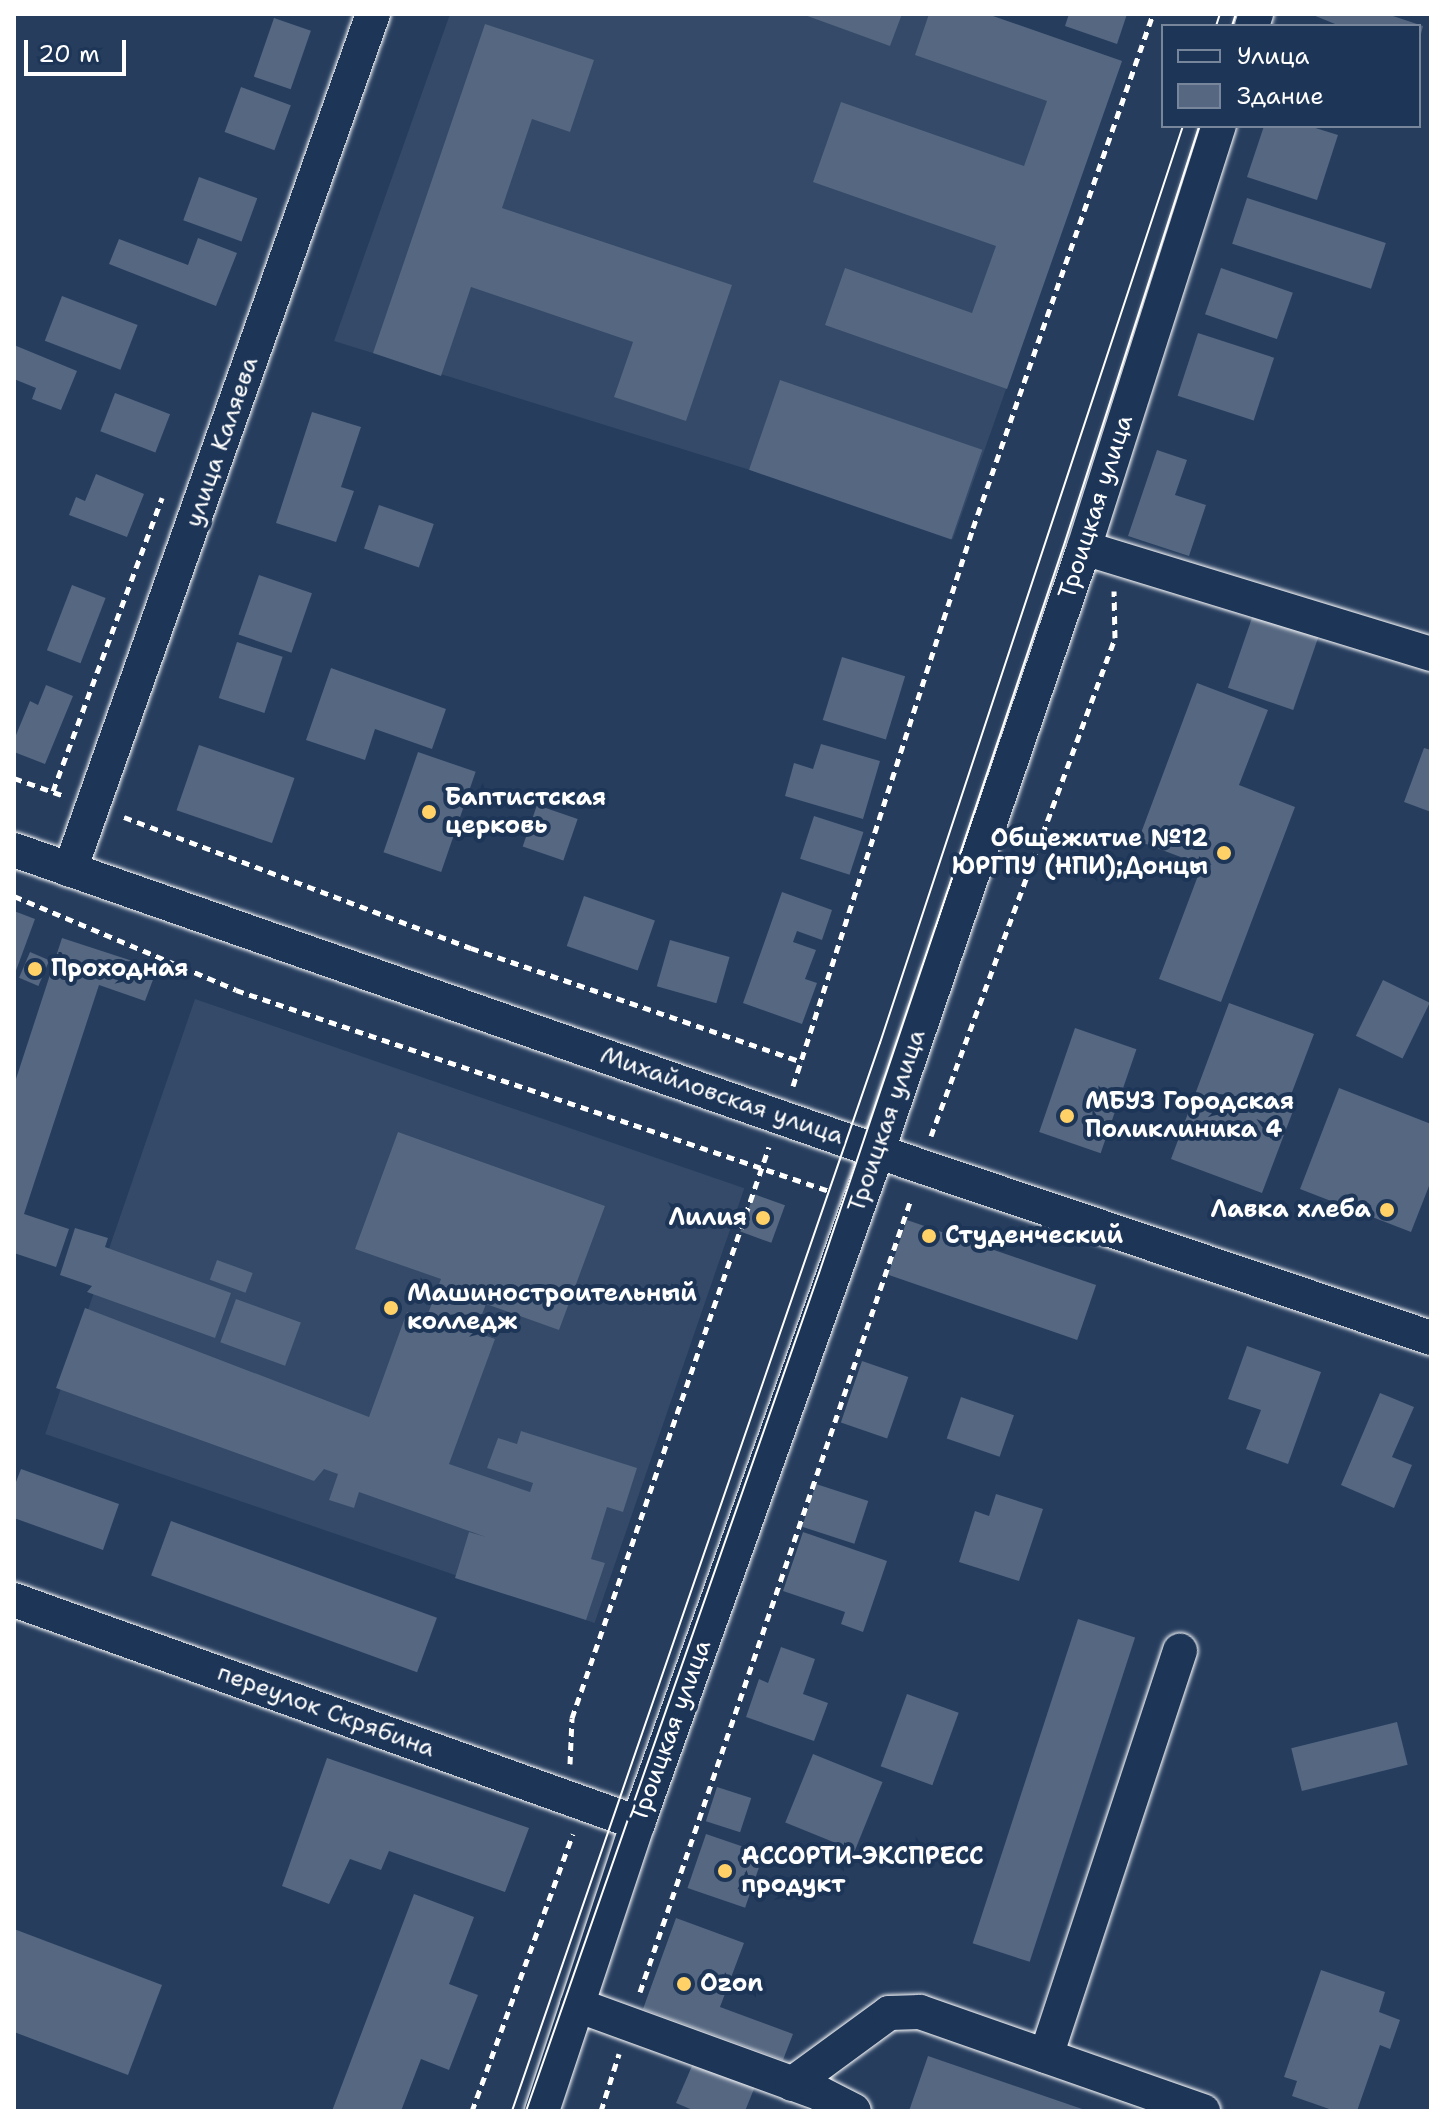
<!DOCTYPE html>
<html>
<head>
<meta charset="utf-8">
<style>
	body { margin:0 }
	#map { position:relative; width:1445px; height:2125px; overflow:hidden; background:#263d5e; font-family:"Shantell Sans",sans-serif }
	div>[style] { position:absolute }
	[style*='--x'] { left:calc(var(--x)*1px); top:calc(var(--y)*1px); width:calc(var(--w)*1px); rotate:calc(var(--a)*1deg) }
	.built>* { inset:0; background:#344a68; transform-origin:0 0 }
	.building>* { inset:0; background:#556781; transform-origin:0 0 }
	.path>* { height:5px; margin-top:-2.5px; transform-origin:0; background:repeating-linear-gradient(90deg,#fff 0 8px,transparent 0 14px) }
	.roads { filter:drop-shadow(0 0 2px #fff) drop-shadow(0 0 2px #fff) }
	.minor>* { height:34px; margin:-17px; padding:0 17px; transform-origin:17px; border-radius:17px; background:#1d3557 }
	.tram>* { height:2px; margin:-1px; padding:0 1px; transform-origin:1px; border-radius:1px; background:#fff }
	.dots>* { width:22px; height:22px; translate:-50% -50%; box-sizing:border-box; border:4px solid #1d3557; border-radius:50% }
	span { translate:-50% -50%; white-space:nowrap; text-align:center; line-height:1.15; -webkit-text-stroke:8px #1d3557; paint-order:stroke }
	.street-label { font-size:24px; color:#fff }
	.poi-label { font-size:24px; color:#fff; font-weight:700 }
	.left { translate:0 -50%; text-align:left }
	.right { translate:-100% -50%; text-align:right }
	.frame { position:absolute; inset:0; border:16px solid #fff; pointer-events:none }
	.legend { position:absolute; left:1161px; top:24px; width:260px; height:104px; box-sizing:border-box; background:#1d3557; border:2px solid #77869a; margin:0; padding:10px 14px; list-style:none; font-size:24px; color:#fff }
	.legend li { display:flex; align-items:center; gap:16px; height:40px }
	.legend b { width:40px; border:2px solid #77869a }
	.scale { position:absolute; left:24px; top:40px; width:102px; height:36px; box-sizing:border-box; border:4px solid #fff; border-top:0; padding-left:10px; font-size:24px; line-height:28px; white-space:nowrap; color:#fff; -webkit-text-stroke:6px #1d3557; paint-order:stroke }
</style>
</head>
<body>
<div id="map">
	<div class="built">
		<div style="clip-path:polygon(450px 14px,987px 14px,1122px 61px,953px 539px,750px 470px,334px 341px)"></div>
		<div style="left:195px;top:999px;width:581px;height:460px;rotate:19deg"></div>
	</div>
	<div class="building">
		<div style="clip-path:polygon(802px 14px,902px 14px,890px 46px)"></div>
		<div style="clip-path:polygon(929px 14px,987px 14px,1122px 61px,1007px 389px,825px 325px,845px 268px,972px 313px,996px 246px,813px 182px,841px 102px,1024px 166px,1047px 101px,915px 55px)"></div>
		<div style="clip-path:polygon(1069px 14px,1127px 14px,1117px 44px,1065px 26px)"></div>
		<div style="clip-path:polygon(1387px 14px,1423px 26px,1420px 38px,1419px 26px,1340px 26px,1313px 15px)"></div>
		<div style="left:274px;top:18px;width:39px;height:62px;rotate:19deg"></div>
		<div style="clip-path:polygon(485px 24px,594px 60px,570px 132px,532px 119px,502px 208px,732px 285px,686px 421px,614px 397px,633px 342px,471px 287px,441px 376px,373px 353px)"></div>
		<div style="left:241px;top:87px;width:53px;height:48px;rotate:20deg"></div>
		<div style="clip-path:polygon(1264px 126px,1309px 126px,1338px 135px,1317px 200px,1247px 177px)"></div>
		<div style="left:199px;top:177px;width:62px;height:46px;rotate:20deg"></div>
		<div style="left:1247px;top:198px;width:146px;height:48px;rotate:18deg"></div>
		<div style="clip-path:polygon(198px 238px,237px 253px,216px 306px,109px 264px,119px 239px,188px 265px)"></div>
		<div style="left:1221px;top:268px;width:76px;height:49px;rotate:19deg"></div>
		<div style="left:62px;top:296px;width:81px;height:48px;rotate:21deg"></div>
		<div style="left:1198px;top:333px;width:80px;height:66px;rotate:18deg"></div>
		<div style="clip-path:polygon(14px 345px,77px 371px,61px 410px,32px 399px,36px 388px,14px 379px)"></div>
		<div style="left:780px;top:380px;width:214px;height:95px;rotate:19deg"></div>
		<div style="left:115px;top:393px;width:59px;height:41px;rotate:21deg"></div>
		<div style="clip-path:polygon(312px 412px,361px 427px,341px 487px,354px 491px,336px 542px,276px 523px)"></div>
		<div style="clip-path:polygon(1157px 450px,1187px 460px,1175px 495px,1206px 505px,1189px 556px,1128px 536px)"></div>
		<div style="clip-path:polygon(96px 474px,144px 494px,127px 537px,69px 515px,76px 497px,85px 501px)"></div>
		<div style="left:379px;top:505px;width:58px;height:46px;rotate:19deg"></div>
		<div style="left:259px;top:575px;width:56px;height:63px;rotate:19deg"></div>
		<div style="left:72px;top:585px;width:36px;height:70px;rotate:21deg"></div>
		<div style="left:1254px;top:612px;width:69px;height:80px;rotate:19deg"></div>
		<div style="left:237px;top:642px;width:48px;height:59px;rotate:18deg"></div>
		<div style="left:842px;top:657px;width:66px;height:66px;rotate:17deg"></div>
		<div style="clip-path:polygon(331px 668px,446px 709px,432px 749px,375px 729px,365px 760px,306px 740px)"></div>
		<div style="clip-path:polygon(1197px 683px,1268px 710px,1239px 785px,1295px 807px,1221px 1002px,1159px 979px,1202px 865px,1138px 841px)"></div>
		<div style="clip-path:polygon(46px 685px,73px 696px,45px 764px,14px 752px,14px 740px,30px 701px,38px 705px)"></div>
		<div style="clip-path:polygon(821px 744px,880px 761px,863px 819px,785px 796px,794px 763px,813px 769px)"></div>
		<div style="left:199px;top:745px;width:101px;height:69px;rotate:19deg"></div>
		<div style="clip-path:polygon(1424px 748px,1431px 750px,1431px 812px,1404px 802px)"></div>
		<div style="left:418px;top:752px;width:61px;height:106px;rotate:19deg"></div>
		<div style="left:537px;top:805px;width:43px;height:44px;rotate:19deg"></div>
		<div style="left:814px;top:816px;width:52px;height:45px;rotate:18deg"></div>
		<div style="clip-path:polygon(782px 892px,832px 910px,822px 940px,797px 931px,793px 942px,816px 950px,805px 979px,817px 983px,802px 1024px,743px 1003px)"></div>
		<div style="left:584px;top:896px;width:75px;height:53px;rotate:19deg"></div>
		<div style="clip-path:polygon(14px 911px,35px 919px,14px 976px)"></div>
		<div style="clip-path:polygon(62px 938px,157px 969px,145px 1001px,99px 985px,24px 1214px,69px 1229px,56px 1267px,14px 1253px,14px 1085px)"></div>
		<div style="left:670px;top:940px;width:62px;height:48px;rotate:16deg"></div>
		<div style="left:30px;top:952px;width:21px;height:28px;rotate:23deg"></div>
		<div style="left:1383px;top:980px;width:52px;height:62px;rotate:26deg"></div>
		<div style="clip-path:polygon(1229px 1003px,1314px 1034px,1286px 1108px,1293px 1111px,1262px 1193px,1171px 1159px)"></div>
		<div style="left:1075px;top:1028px;width:65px;height:110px;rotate:19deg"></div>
		<div style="clip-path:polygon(1339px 1088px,1431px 1124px,1431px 1181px,1411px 1232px,1300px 1189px)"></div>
		<div style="clip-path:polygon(398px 1132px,605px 1206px,559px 1330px,486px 1304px,475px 1332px,495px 1339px,449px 1464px,530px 1492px,533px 1483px,487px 1468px,498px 1438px,517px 1444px,521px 1431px,637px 1468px,623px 1512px,607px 1507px,591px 1559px,605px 1563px,586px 1620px,455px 1578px,469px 1532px,486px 1537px,359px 1492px,354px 1508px,329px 1500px,338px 1474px,324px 1469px,314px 1481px,56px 1388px,85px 1308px,369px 1417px,407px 1312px,426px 1319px,441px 1279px,355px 1249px)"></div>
		<div style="left:754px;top:1194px;width:33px;height:40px;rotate:20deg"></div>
		<div style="left:907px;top:1220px;width:200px;height:58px;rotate:19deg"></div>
		<div style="clip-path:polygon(75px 1228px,108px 1238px,105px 1247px,231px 1293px,215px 1338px,87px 1292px,92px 1286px,60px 1275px)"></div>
		<div style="left:217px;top:1260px;width:38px;height:21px;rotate:20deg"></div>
		<div style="left:236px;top:1299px;width:69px;height:46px;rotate:20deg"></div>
		<div style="clip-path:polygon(1247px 1346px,1321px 1372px,1288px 1464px,1246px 1449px,1261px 1410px,1228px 1399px)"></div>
		<div style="left:862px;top:1361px;width:49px;height:65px;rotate:19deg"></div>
		<div style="clip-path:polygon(1380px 1393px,1414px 1407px,1392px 1457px,1412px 1465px,1394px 1508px,1341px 1485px)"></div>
		<div style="left:961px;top:1397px;width:56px;height:44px;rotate:19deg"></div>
		<div style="clip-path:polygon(21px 1469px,119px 1504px,103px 1550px,14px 1518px,14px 1487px)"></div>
		<div style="left:816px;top:1484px;width:55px;height:45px;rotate:18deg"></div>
		<div style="clip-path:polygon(996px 1494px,1043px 1509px,1019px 1581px,959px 1562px,975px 1511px,989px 1516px)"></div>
		<div style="left:171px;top:1521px;width:283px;height:58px;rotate:20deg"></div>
		<div style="clip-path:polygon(803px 1532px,887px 1561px,863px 1632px,841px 1624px,845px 1612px,783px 1591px)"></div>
		<div style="left:1078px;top:1619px;width:60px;height:341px;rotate:18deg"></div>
		<div style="clip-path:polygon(781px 1647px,815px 1659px,803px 1694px,828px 1703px,814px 1741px,746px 1717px,759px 1679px,768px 1683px)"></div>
		<div style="left:907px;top:1694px;width:55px;height:77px;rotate:20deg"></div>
		<div style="left:1397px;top:1722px;width:44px;height:109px;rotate:76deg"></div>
		<div style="left:813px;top:1754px;width:75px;height:74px;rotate:22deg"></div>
		<div style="clip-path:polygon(327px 1758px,529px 1828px,505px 1892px,389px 1851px,381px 1870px,350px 1859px,329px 1904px,282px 1886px)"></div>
		<div style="left:717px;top:1787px;width:36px;height:36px;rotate:18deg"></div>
		<div style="left:706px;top:1834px;width:61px;height:57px;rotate:19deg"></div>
		<div style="clip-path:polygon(414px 1894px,474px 1917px,449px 1984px,478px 1995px,449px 2070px,421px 2059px,401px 2111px,332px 2111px)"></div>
		<div style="clip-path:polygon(676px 1918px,744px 1943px,720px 2007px,793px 2034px,783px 2060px,643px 2009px)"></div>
		<div style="clip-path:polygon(14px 1929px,162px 1985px,128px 2075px,14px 2032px)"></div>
		<div style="clip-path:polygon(1321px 1970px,1385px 1992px,1379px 2012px,1400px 2020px,1390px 2049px,1380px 2045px,1357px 2111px,1335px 2111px,1292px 2096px,1297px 2081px,1284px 2077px)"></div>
		<div style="clip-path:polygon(928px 2056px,1088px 2111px,909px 2111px)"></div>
		<div style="clip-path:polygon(695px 2059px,756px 2084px,745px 2111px,695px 2111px,676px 2103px)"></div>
	</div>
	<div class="path">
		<div style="--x:14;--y:778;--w:51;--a:19.5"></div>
		<div style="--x:53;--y:791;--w:313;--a:-69.6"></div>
		<div style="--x:124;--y:817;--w:371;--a:20.7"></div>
		<div style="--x:471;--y:948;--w:350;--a:19"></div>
		<div style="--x:14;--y:896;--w:241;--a:22.9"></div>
		<div style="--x:236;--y:990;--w:626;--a:18.72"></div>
		<div style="--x:793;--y:1086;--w:586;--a:-72.12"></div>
		<div style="--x:973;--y:528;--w:545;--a:-70.7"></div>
		<div style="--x:931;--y:1136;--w:531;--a:-69.72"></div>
		<div style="--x:1115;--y:638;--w:47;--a:-91.2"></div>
		<div style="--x:570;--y:1764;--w:46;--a:-87.5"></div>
		<div style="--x:572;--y:1718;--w:604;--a:-70.97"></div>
		<div style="--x:640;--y:1992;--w:838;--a:-71.13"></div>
		<div style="--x:472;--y:2111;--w:295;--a:-70"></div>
		<div style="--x:601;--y:2111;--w:60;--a:-72.5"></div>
	</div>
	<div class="roads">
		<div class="minor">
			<div style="--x:1252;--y:26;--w:13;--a:-72"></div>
			<div style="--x:1084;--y:548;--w:363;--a:17"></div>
			<div style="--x:14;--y:850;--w:960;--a:19.23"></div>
			<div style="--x:920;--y:1166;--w:539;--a:18.6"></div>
			<div style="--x:70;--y:870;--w:908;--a:-70.51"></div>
			<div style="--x:14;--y:1600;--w:663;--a:19.67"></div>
			<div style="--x:577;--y:2005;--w:258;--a:20"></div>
			<div style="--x:819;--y:2093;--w:39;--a:27"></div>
			<div style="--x:1046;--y:2056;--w:427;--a:-71.7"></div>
			<div style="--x:792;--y:2084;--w:120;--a:-36.2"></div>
			<div style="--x:889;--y:2013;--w:31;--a:-2"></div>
			<div style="--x:920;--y:2012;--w:300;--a:19.3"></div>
			<div style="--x:542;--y:2111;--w:304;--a:-71.6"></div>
			<div style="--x:638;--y:1823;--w:715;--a:-70.37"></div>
			<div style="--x:878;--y:1150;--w:636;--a:-71.11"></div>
			<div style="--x:1084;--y:548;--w:443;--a:-72.3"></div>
		</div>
	</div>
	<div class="tram">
		<div style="--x:1216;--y:26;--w:13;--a:-72"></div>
		<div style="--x:1232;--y:26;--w:13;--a:-72"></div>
		<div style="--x:512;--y:2111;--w:1130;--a:-70.99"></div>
		<div style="--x:880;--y:1043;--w:966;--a:-71.72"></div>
		<div style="--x:526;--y:2111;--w:888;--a:-70.73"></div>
		<div style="--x:819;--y:1273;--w:771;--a:-71.4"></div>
		<div style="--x:1065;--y:542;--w:437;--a:-72.1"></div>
	</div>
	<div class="dots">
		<div style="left:429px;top:812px;background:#ffd166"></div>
		<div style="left:1224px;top:853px;background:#ffd166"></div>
		<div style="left:35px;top:969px;background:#ffd166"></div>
		<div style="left:1067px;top:1116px;background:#ffd166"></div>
		<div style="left:1387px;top:1210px;background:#ffd166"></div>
		<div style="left:763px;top:1218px;background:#ffd166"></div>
		<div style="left:929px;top:1236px;background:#ffd166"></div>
		<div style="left:391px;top:1308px;background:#ffd166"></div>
		<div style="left:725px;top:1871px;background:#ffd166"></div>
		<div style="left:684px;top:1984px;background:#ffd166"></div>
	</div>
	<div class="street-label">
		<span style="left:222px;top:442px;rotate:-71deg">улица Каляева</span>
		<span style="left:1096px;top:507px;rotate:-72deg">Троицкая улица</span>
		<span style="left:722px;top:1096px;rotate:19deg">Михайловская улица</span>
		<span style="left:887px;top:1121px;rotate:-71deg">Троицкая улица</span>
		<span style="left:326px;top:1711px;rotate:20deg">переулок Скрябина</span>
		<span style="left:671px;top:1731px;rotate:-70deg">Троицкая улица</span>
	</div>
	<div class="poi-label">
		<span class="left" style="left:445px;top:812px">Баптистская<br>церковь</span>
		<span class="right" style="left:1208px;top:853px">Общежитие №12<br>ЮРГПУ (НПИ);Донцы</span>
		<span class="left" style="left:51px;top:969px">Проходная</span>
		<span class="left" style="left:1085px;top:1116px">МБУЗ Городская<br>Поликлиника 4</span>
		<span class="right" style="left:1371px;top:1210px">Лавка хлеба</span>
		<span class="right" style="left:747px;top:1218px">Лилия</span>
		<span class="left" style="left:945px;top:1236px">Студенческий</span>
		<span class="left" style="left:407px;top:1308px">Машиностроительный<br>колледж</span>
		<span class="left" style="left:741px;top:1871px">АССОРТИ-ЭКСПРЕСС<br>продукт</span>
		<span class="left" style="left:700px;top:1984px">Ozon</span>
	</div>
	<div class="frame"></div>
	<ul class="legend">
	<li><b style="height:10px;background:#1d3557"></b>Улица</li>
	<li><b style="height:22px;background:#556781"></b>Здание</li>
	</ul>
	<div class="scale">20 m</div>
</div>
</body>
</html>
